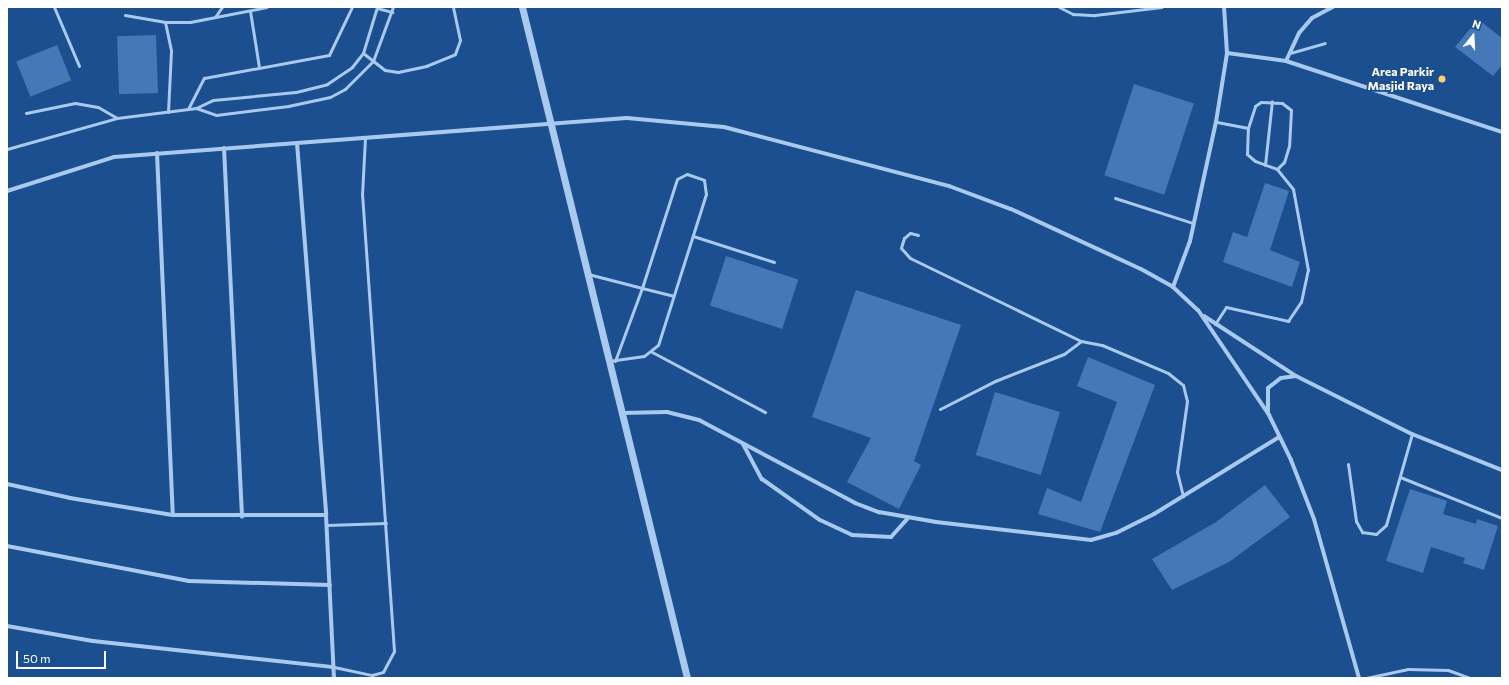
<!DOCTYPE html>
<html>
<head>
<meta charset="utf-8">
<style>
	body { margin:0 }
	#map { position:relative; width:1509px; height:685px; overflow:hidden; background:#1b4f8f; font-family:Commissioner,sans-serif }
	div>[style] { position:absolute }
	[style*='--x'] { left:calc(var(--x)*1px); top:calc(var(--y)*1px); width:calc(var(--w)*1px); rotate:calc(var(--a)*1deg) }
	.building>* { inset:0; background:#4478b7; transform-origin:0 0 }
	.service>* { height:3px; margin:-1.5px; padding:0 1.5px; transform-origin:1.5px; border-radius:1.5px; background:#a9c9ee }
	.minor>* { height:4px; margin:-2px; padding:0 2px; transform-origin:2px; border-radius:2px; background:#a9c9ee }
	.tertiary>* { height:7px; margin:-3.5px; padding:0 3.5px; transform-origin:3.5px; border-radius:3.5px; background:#a9c9ee }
	.dots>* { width:11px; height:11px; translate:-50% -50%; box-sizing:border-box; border:2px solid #1b4f8f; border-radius:50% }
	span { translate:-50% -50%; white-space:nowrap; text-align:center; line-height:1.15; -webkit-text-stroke:3.5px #1b4f8f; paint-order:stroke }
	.poi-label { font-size:12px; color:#fff; font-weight:700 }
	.right { translate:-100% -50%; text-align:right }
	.frame { position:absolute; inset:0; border:8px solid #fff; pointer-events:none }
	.north { position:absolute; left:1453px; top:16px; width:40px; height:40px; -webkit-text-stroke:3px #1b4f8f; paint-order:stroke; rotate:18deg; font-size:11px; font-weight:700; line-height:16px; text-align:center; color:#fff }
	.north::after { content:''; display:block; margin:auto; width:14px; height:18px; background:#fff; clip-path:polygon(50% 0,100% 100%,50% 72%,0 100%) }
	.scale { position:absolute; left:16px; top:651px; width:90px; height:18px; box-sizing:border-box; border:2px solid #fff; border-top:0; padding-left:5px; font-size:12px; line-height:14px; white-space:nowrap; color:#fff; -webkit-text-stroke:3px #1b4f8f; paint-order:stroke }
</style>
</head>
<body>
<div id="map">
	<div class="building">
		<div style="clip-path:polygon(1478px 19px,1502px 38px,1502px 65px,1493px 76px,1455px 47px)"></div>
		<div style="left:156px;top:35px;width:58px;height:39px;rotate:88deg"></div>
		<div style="left:57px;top:45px;width:38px;height:44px;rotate:68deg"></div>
		<div style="left:1134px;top:84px;width:63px;height:96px;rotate:18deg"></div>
		<div style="clip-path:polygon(1265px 183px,1289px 191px,1270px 250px,1300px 262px,1292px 287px,1223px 262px,1233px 232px,1247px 237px)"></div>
		<div style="left:726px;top:256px;width:76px;height:52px;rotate:18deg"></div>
		<div style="clip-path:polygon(856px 290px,961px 325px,914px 461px,921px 465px,899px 509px,847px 482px,871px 438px,812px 417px)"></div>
		<div style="clip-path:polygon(1088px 357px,1155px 385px,1100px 532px,1038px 514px,1047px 488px,1081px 502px,1117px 402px,1077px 386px)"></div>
		<div style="left:995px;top:392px;width:68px;height:66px;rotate:17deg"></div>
		<div style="clip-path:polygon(1265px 485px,1290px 517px,1229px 562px,1172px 590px,1152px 559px,1216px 522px)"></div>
		<div style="clip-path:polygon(1410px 489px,1447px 501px,1443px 514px,1476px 524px,1477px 519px,1498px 526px,1484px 570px,1463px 563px,1465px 558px,1431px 547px,1423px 573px,1386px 561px)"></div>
	</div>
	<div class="service">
		<div style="--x:54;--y:7;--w:64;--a:67"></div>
		<div style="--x:1059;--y:7;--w:16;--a:27"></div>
		<div style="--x:1073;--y:14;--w:22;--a:3"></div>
		<div style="--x:1095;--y:15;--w:67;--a:-6.8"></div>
		<div style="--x:377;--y:8;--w:16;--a:15"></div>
		<div style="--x:250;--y:11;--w:57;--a:80.9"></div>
		<div style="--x:125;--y:15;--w:41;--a:9.9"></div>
		<div style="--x:165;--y:22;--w:25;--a:0"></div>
		<div style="--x:190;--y:22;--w:78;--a:-11"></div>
		<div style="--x:215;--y:17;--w:12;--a:-55"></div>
		<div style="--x:165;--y:22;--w:30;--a:78"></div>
		<div style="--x:171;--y:51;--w:61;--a:92.8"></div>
		<div style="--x:363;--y:53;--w:28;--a:38"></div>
		<div style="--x:385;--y:70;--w:13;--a:9"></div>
		<div style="--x:398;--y:72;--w:29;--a:-12"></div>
		<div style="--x:426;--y:66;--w:31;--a:-22"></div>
		<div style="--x:455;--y:54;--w:15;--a:-70"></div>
		<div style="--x:460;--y:40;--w:34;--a:-102"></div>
		<div style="--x:1290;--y:53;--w:36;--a:-16"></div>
		<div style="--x:196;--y:108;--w:21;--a:19"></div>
		<div style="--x:216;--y:115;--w:73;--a:-7.1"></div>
		<div style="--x:288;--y:106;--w:43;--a:-12.1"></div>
		<div style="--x:330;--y:97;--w:17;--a:-28"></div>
		<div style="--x:345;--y:89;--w:40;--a:-45"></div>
		<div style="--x:373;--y:61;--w:58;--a:-69.7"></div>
		<div style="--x:188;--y:109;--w:35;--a:-63"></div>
		<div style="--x:204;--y:78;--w:127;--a:-10.4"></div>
		<div style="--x:329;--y:55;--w:53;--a:-64.4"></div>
		<div style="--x:26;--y:113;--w:50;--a:-11.5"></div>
		<div style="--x:75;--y:103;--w:23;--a:10"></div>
		<div style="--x:98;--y:107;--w:22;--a:30"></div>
		<div style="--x:1248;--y:128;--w:23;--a:-72"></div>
		<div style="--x:1255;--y:106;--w:7;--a:-34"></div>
		<div style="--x:1261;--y:102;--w:21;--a:3"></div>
		<div style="--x:1282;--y:103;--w:11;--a:38"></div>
		<div style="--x:1291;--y:110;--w:36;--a:93"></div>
		<div style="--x:1289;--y:146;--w:17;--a:107"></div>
		<div style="--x:1284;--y:162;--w:10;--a:135"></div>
		<div style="--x:7;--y:149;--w:114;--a:-15.7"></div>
		<div style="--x:117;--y:118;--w:80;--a:-7.2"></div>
		<div style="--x:196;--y:108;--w:19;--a:-25"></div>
		<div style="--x:213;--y:100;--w:83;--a:-5.5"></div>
		<div style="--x:296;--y:92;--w:32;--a:-14"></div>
		<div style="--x:327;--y:84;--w:30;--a:-34"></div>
		<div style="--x:352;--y:67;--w:18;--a:-52"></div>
		<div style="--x:363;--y:53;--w:48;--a:-73.1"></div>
		<div style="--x:1265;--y:165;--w:64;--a:-83.8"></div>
		<div style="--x:1115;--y:198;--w:82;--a:17.8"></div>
		<div style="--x:918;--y:235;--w:8;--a:-166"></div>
		<div style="--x:910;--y:233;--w:8;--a:140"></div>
		<div style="--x:904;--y:238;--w:10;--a:107"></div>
		<div style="--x:901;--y:248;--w:13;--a:48"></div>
		<div style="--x:910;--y:258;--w:190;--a:25.9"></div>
		<div style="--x:693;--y:236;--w:85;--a:17.8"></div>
		<div style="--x:588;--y:274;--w:56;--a:14.5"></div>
		<div style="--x:642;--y:288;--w:114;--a:-72.2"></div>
		<div style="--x:677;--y:179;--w:11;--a:-27"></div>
		<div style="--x:687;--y:174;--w:18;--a:19"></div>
		<div style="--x:704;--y:180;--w:14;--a:82"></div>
		<div style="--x:706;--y:194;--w:158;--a:107.6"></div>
		<div style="--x:658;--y:345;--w:18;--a:142"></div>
		<div style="--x:644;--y:356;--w:34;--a:172"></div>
		<div style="--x:1215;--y:324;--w:20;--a:-57"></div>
		<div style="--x:1226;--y:307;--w:64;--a:12.7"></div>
		<div style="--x:1288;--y:321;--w:23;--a:-56"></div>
		<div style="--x:1301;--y:302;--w:33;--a:-78"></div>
		<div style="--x:1308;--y:270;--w:82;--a:-100.5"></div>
		<div style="--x:1293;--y:189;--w:26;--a:-129"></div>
		<div style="--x:1277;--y:169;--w:23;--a:-160"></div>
		<div style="--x:1255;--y:161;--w:11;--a:-139"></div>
		<div style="--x:1247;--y:154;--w:26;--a:-88"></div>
		<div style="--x:1248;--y:128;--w:33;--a:-169"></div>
		<div style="--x:652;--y:352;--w:128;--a:28"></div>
		<div style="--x:615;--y:361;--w:78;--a:-69.7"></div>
		<div style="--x:642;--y:288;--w:32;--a:14"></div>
		<div style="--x:940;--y:409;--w:62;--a:-27"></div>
		<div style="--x:995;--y:381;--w:74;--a:-21.4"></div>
		<div style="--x:1064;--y:354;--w:21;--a:-37"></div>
		<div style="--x:1081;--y:341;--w:21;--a:11"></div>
		<div style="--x:1102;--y:345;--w:72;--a:23"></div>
		<div style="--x:1168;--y:373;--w:19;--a:39"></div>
		<div style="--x:1183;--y:385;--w:16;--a:76"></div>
		<div style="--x:1187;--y:401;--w:72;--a:98"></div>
		<div style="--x:1177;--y:472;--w:25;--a:76"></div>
		<div style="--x:1348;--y:464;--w:58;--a:82"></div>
		<div style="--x:1356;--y:521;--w:13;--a:61"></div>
		<div style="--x:1362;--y:532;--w:14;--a:8"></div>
		<div style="--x:1376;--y:534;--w:13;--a:-42"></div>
		<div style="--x:1386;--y:525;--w:95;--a:-74.1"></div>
		<div style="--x:1400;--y:477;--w:110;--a:21.9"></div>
		<div style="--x:327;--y:525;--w:59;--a:-1.9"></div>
		<div style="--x:334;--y:667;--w:39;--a:12"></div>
		<div style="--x:372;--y:675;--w:11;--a:-15"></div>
		<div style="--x:383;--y:672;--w:24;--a:-62"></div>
		<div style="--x:394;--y:651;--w:457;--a:-94"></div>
		<div style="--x:362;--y:195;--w:57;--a:-87"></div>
		<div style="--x:1366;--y:678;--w:43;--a:-12.1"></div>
		<div style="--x:1408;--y:669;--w:40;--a:1.4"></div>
		<div style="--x:1448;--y:670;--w:23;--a:20"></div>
	</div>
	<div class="minor">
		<div style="--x:1227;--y:53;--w:60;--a:7.7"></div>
		<div style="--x:1286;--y:61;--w:227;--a:18.2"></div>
		<div style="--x:1286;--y:61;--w:31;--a:-65"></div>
		<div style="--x:1299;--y:33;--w:20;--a:-49"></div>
		<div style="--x:1312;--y:18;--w:24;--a:-28"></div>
		<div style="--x:297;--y:143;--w:373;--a:85.5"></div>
		<div style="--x:326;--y:515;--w:163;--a:87.2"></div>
		<div style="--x:224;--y:148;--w:369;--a:87.2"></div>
		<div style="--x:157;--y:153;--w:362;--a:87.5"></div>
		<div style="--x:7;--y:191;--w:112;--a:-17.6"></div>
		<div style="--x:114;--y:157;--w:514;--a:-4.35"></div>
		<div style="--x:627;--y:118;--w:97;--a:5.3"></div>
		<div style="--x:724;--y:127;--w:233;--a:14.7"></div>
		<div style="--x:949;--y:186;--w:66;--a:20.4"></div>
		<div style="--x:1011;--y:209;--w:143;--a:24.8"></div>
		<div style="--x:1141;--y:269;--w:37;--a:29"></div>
		<div style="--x:1173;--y:287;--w:34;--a:43"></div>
		<div style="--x:1198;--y:310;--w:127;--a:55.9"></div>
		<div style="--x:1269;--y:415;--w:50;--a:63.9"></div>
		<div style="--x:1291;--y:460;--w:63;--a:68.7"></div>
		<div style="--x:1314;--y:519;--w:165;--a:74.2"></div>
		<div style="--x:1173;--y:287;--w:49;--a:-69.7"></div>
		<div style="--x:1190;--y:241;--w:122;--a:-77.7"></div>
		<div style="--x:1216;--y:122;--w:70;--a:-80.9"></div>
		<div style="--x:1227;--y:53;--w:46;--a:-93.7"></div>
		<div style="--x:1204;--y:316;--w:110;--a:33.1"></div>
		<div style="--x:1296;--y:376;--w:130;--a:26.6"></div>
		<div style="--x:1412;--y:434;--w:97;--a:21.8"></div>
		<div style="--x:621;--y:413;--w:46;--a:-1.2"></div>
		<div style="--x:667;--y:412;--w:33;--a:14"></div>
		<div style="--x:699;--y:420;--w:177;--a:28"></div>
		<div style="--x:855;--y:503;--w:26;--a:21"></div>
		<div style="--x:879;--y:512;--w:58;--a:10"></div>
		<div style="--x:936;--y:522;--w:156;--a:6.6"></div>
		<div style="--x:1091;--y:540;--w:26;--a:-16"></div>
		<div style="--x:1116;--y:533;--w:42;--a:-26.6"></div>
		<div style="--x:1154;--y:514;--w:147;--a:-31.6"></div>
		<div style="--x:1268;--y:413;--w:25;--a:-90"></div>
		<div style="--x:1268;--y:388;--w:16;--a:-38"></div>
		<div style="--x:1281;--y:378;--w:15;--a:-8"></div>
		<div style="--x:743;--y:444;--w:40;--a:62"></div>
		<div style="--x:762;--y:479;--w:71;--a:35.3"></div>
		<div style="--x:820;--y:520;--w:35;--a:25"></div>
		<div style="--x:852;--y:535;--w:39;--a:3"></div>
		<div style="--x:891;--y:537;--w:25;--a:-48"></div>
		<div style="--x:7;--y:484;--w:65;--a:12.5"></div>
		<div style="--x:70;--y:498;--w:104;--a:9.4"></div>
		<div style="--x:173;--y:515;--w:153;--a:0"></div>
		<div style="--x:7;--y:546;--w:184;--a:10.9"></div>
		<div style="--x:188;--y:581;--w:142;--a:1.6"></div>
		<div style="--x:7;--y:626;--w:87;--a:9.9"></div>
		<div style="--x:93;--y:641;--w:242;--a:6.2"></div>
	</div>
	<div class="tertiary">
		<div style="--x:522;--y:7;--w:691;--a:76.18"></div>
	</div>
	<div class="dots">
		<div style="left:1442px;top:79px;background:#ffd166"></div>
	</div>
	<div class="poi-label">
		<span class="right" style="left:1434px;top:79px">Area Parkir<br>Masjid Raya</span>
	</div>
	<div class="frame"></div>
	<div class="north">N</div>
	<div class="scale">50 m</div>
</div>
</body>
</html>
